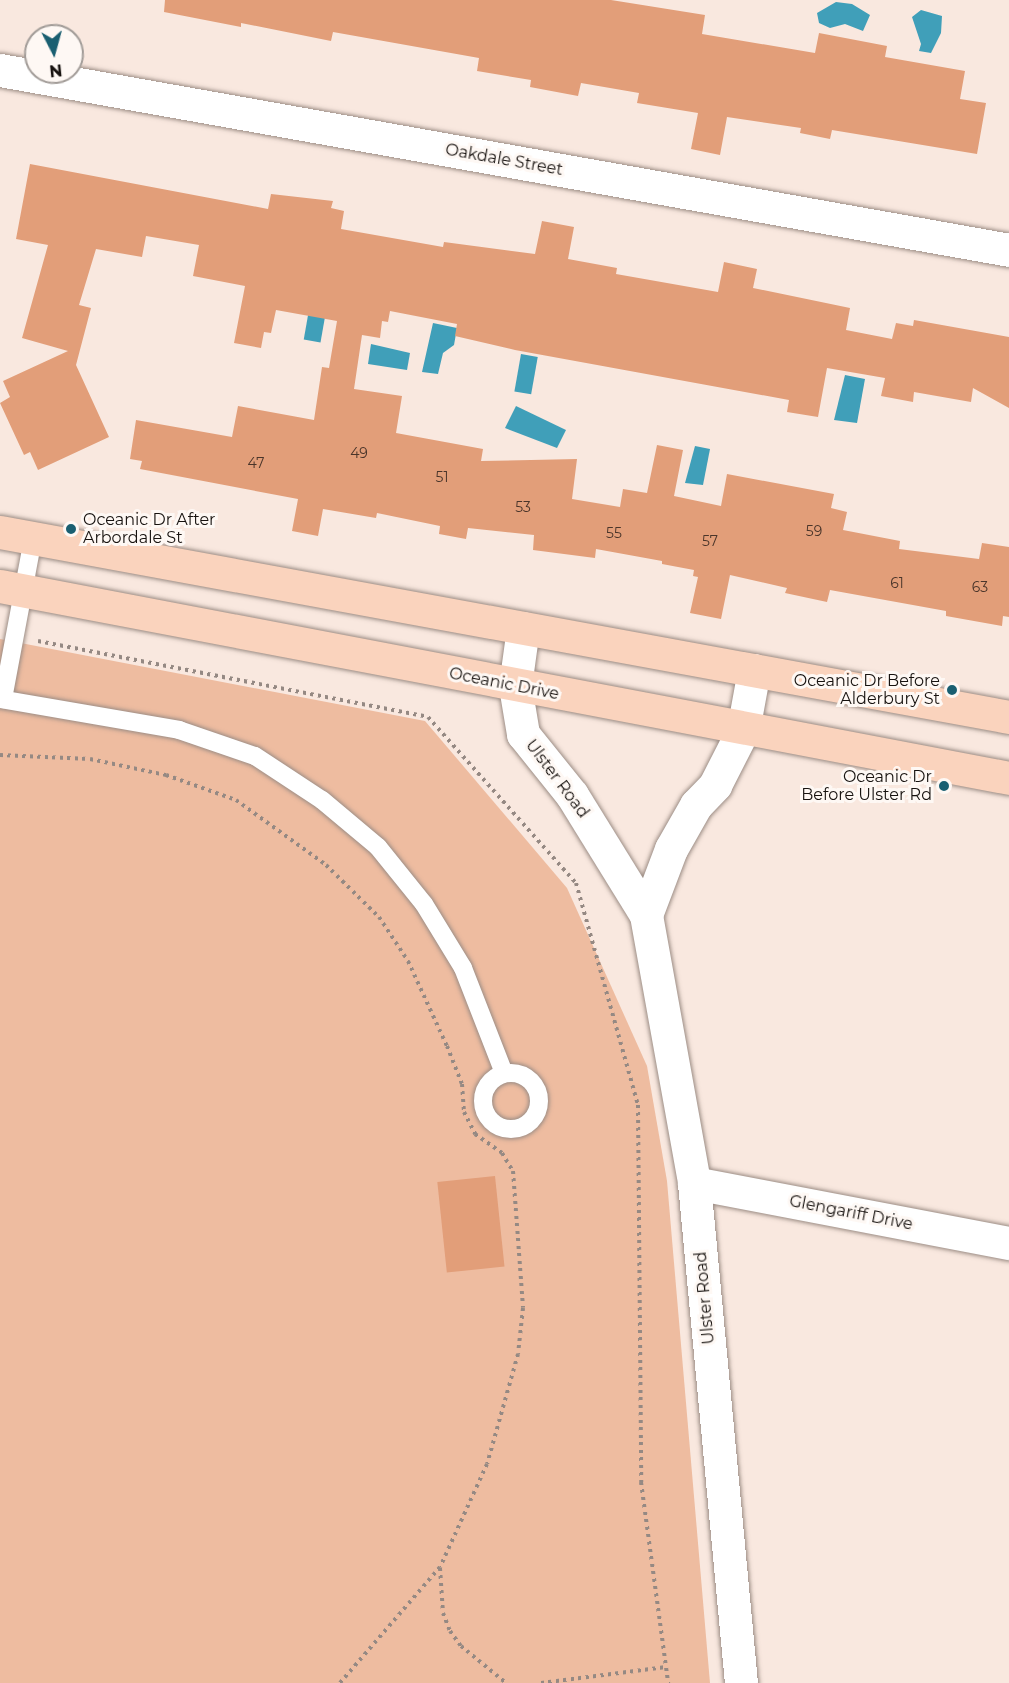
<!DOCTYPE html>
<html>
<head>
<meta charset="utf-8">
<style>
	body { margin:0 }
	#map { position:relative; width:1009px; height:1683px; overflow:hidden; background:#f9e8df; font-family:Montserrat,sans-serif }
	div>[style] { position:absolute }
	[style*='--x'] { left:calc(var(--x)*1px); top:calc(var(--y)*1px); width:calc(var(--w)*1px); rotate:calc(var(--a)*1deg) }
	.green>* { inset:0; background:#eebca0 }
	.water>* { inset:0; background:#409fb9; transform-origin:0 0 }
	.building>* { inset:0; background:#e29e79; transform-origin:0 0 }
	.path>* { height:4px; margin-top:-2px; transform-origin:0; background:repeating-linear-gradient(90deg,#958983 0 3px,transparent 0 7.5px) }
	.roads { filter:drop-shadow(0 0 2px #9c8d85) drop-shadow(0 0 2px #9c8d85) }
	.service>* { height:18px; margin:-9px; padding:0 9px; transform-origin:9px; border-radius:9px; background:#fff }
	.service>.ring { margin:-9px; padding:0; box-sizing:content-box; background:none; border:18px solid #fff; border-radius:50% }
	.minor>* { height:33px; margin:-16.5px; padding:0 16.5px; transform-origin:16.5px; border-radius:16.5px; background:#fff }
	.primary>* { height:33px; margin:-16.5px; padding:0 16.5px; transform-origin:16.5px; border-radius:16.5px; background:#fad3bd }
	.dots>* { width:16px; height:16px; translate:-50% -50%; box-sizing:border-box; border:3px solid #fef8f4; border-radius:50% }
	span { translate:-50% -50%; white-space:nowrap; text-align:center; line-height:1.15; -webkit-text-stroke:6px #fef8f4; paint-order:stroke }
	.number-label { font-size:14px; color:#4a352a }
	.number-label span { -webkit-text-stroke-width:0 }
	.street-label { font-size:16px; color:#17120f }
	.poi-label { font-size:16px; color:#17120f }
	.left { translate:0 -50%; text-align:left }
	.right { translate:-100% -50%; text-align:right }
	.north { position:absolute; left:24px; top:24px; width:60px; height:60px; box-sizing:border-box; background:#fef8f4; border:2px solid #a29c98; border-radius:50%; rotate:174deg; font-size:16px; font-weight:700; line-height:24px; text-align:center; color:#17120f }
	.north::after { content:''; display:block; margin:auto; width:21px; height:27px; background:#1a5f71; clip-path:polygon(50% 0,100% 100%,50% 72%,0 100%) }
</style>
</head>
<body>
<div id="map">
	<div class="green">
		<div style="clip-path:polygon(0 639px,425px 721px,567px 888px,647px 1066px,667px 1181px,710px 1683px,0 1683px)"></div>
	</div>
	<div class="water">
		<div style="clip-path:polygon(836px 2px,852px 4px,870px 15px,863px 31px,845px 24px,830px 28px,819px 23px,817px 13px)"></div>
		<div style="clip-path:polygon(921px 10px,942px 16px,941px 33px,931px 53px,919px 51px,921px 44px,912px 17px)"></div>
		<div style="left:310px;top:304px;width:17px;height:36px;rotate:10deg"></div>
		<div style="clip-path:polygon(433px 323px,457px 328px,454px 345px,443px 353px,438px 374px,422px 372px)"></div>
		<div style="clip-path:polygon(371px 344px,410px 353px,407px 370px,368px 364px)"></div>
		<div style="left:521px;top:354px;width:17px;height:38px;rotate:10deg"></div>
		<div style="clip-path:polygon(845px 375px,865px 379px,857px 423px,834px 420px)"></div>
		<div style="clip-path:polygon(516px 406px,566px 430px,557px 448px,505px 428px)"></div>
		<div style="clip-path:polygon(695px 446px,710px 449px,703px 485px,685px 483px)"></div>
	</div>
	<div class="building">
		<div style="clip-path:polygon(165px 0,611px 0,705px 15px,702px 34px,815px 53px,819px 33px,887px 46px,885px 57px,965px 71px,960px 99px,986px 103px,977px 154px,832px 130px,830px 139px,800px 133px,801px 128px,727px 117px,720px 155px,691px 149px,698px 113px,637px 103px,639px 93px,581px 83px,578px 96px,530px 87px,531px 80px,477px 71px,479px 58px,333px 32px,331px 41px,241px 23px,241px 27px,164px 12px)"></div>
		<div style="clip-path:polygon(30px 164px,268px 209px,271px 194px,333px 201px,331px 208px,344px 211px,341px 229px,443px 247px,444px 242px,535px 254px,542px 221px,574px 227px,568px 259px,617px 268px,616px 274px,718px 292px,724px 262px,757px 269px,753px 288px,850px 308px,846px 330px,892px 339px,896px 323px,913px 326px,914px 320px,1009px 337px,1009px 408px,973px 388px,971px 402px,914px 392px,913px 402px,881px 396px,885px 378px,827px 368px,818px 417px,787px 412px,789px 400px,515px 350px,455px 336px,457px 324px,390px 311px,388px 322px,382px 321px,380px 338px,362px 335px,354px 389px,402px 396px,396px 433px,483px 449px,481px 461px,577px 459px,572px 499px,620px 507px,623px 489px,647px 493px,657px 445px,683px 450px,674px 496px,721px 506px,727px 474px,834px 494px,831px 508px,847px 512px,843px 530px,900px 541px,899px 549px,979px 559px,982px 543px,1009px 547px,1009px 617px,1003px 616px,1002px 626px,946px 616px,946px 611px,830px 590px,827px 602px,785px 593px,787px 588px,730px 575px,721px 619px,690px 613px,698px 577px,693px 576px,694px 570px,662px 564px,662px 561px,596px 549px,595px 558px,533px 550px,534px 535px,468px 528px,466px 539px,439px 534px,440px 526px,377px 513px,376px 518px,323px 509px,318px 536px,292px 531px,298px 499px,140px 469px,142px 461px,130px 459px,136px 420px,232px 437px,238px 406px,314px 420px,322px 367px,329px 368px,337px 321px,276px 310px,271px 333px,264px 332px,261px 348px,234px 343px,245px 286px,193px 276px,199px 245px,146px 236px,142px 257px,96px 249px,79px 305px,91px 308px,76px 365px,109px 437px,38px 470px,30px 452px,24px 455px,0 403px,10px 397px,3px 381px,68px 351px,22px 338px,48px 245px,16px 239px)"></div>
		<div style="left:495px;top:1176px;width:91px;height:58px;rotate:84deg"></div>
	</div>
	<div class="path">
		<div style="--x:38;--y:641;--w:397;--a:11"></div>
		<div style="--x:428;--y:717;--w:222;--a:48.3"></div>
		<div style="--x:576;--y:883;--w:230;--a:74.4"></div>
		<div style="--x:638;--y:1105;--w:377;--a:89.5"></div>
		<div style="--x:641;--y:1482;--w:203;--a:82.3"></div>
		<div style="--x:0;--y:755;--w:90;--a:2.5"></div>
		<div style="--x:90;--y:759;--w:78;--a:11.9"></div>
		<div style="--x:166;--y:775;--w:74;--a:19.7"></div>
		<div style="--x:236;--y:800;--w:111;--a:35.8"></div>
		<div style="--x:326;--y:865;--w:74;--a:44.5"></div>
		<div style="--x:379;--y:917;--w:53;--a:56.6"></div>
		<div style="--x:408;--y:961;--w:94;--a:65.4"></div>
		<div style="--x:447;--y:1046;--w:41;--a:68.5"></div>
		<div style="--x:462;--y:1084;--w:28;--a:86"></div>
		<div style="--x:464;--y:1112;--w:25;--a:63"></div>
		<div style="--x:475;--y:1134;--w:33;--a:35"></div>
		<div style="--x:502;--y:1153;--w:21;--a:59"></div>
		<div style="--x:513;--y:1171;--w:137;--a:85.8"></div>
		<div style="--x:523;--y:1308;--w:46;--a:96.2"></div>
		<div style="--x:518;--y:1354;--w:114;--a:105.7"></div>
		<div style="--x:487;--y:1464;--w:113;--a:114.5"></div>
		<div style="--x:440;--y:1567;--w:153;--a:130.8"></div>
		<div style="--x:440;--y:1568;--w:45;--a:86.2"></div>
		<div style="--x:443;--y:1613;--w:19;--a:69"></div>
		<div style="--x:450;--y:1631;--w:19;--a:54"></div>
		<div style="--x:461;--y:1646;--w:58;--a:39.4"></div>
		<div style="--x:541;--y:1683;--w:126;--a:-7.3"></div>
	</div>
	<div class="roads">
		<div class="service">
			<div style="--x:0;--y:699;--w:182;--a:9.8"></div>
			<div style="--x:179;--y:730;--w:80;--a:18.9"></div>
			<div style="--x:255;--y:756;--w:80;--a:33.3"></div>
			<div style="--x:322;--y:800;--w:73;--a:40"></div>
			<div style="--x:378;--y:847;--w:73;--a:51.1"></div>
			<div style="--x:424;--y:904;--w:75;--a:58.6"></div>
			<div style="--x:463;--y:968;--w:113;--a:68.7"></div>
			<div style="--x:3;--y:699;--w:164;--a:-79.4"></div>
			<div class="ring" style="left:483px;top:1073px;width:38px;height:38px"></div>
		</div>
		<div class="minor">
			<div style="--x:0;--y:70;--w:1025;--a:10.11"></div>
			<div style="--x:523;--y:628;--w:59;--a:97.9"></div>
			<div style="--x:515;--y:686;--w:49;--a:80.5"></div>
			<div style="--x:523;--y:734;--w:78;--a:51.2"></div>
			<div style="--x:572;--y:795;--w:141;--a:58.3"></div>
			<div style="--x:646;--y:915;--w:272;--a:79.8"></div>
			<div style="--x:694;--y:1183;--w:502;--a:84.63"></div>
			<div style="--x:646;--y:915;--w:71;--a:-69.3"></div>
			<div style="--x:671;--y:849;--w:51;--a:-60.4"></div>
			<div style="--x:696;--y:805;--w:28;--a:-46"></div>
			<div style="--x:715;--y:785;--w:62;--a:-63"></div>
			<div style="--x:743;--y:730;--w:61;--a:-79.6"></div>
			<div style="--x:694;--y:1183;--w:321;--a:10.8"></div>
		</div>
		<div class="primary">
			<div style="--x:0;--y:532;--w:1026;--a:10.39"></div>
			<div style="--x:0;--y:586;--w:1027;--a:10.77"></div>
		</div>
	</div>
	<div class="dots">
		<div style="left:71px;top:529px;background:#1a5f71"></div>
		<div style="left:952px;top:690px;background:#1a5f71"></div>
		<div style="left:944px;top:786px;background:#1a5f71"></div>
	</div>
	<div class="number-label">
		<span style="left:359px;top:453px">49</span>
		<span style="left:256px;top:463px">47</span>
		<span style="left:442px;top:477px">51</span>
		<span style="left:523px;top:507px">53</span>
		<span style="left:814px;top:531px">59</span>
		<span style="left:614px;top:533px">55</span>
		<span style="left:710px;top:541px">57</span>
		<span style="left:897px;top:583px">61</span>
		<span style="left:980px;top:587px">63</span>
	</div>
	<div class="street-label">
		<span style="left:504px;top:160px;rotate:10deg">Oakdale Street</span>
		<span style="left:504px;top:684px;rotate:11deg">Oceanic Drive</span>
		<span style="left:557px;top:779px;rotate:53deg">Ulster Road</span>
		<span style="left:851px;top:1213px;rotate:11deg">Glengariff Drive</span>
		<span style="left:705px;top:1298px;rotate:-95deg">Ulster Road</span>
	</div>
	<div class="poi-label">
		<span class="left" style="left:83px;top:529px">Oceanic Dr After<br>Arbordale St</span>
		<span class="right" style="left:940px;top:690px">Oceanic Dr Before<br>Alderbury St</span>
		<span class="right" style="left:932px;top:786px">Oceanic Dr<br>Before Ulster Rd</span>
	</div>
	<div class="north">N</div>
</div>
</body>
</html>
